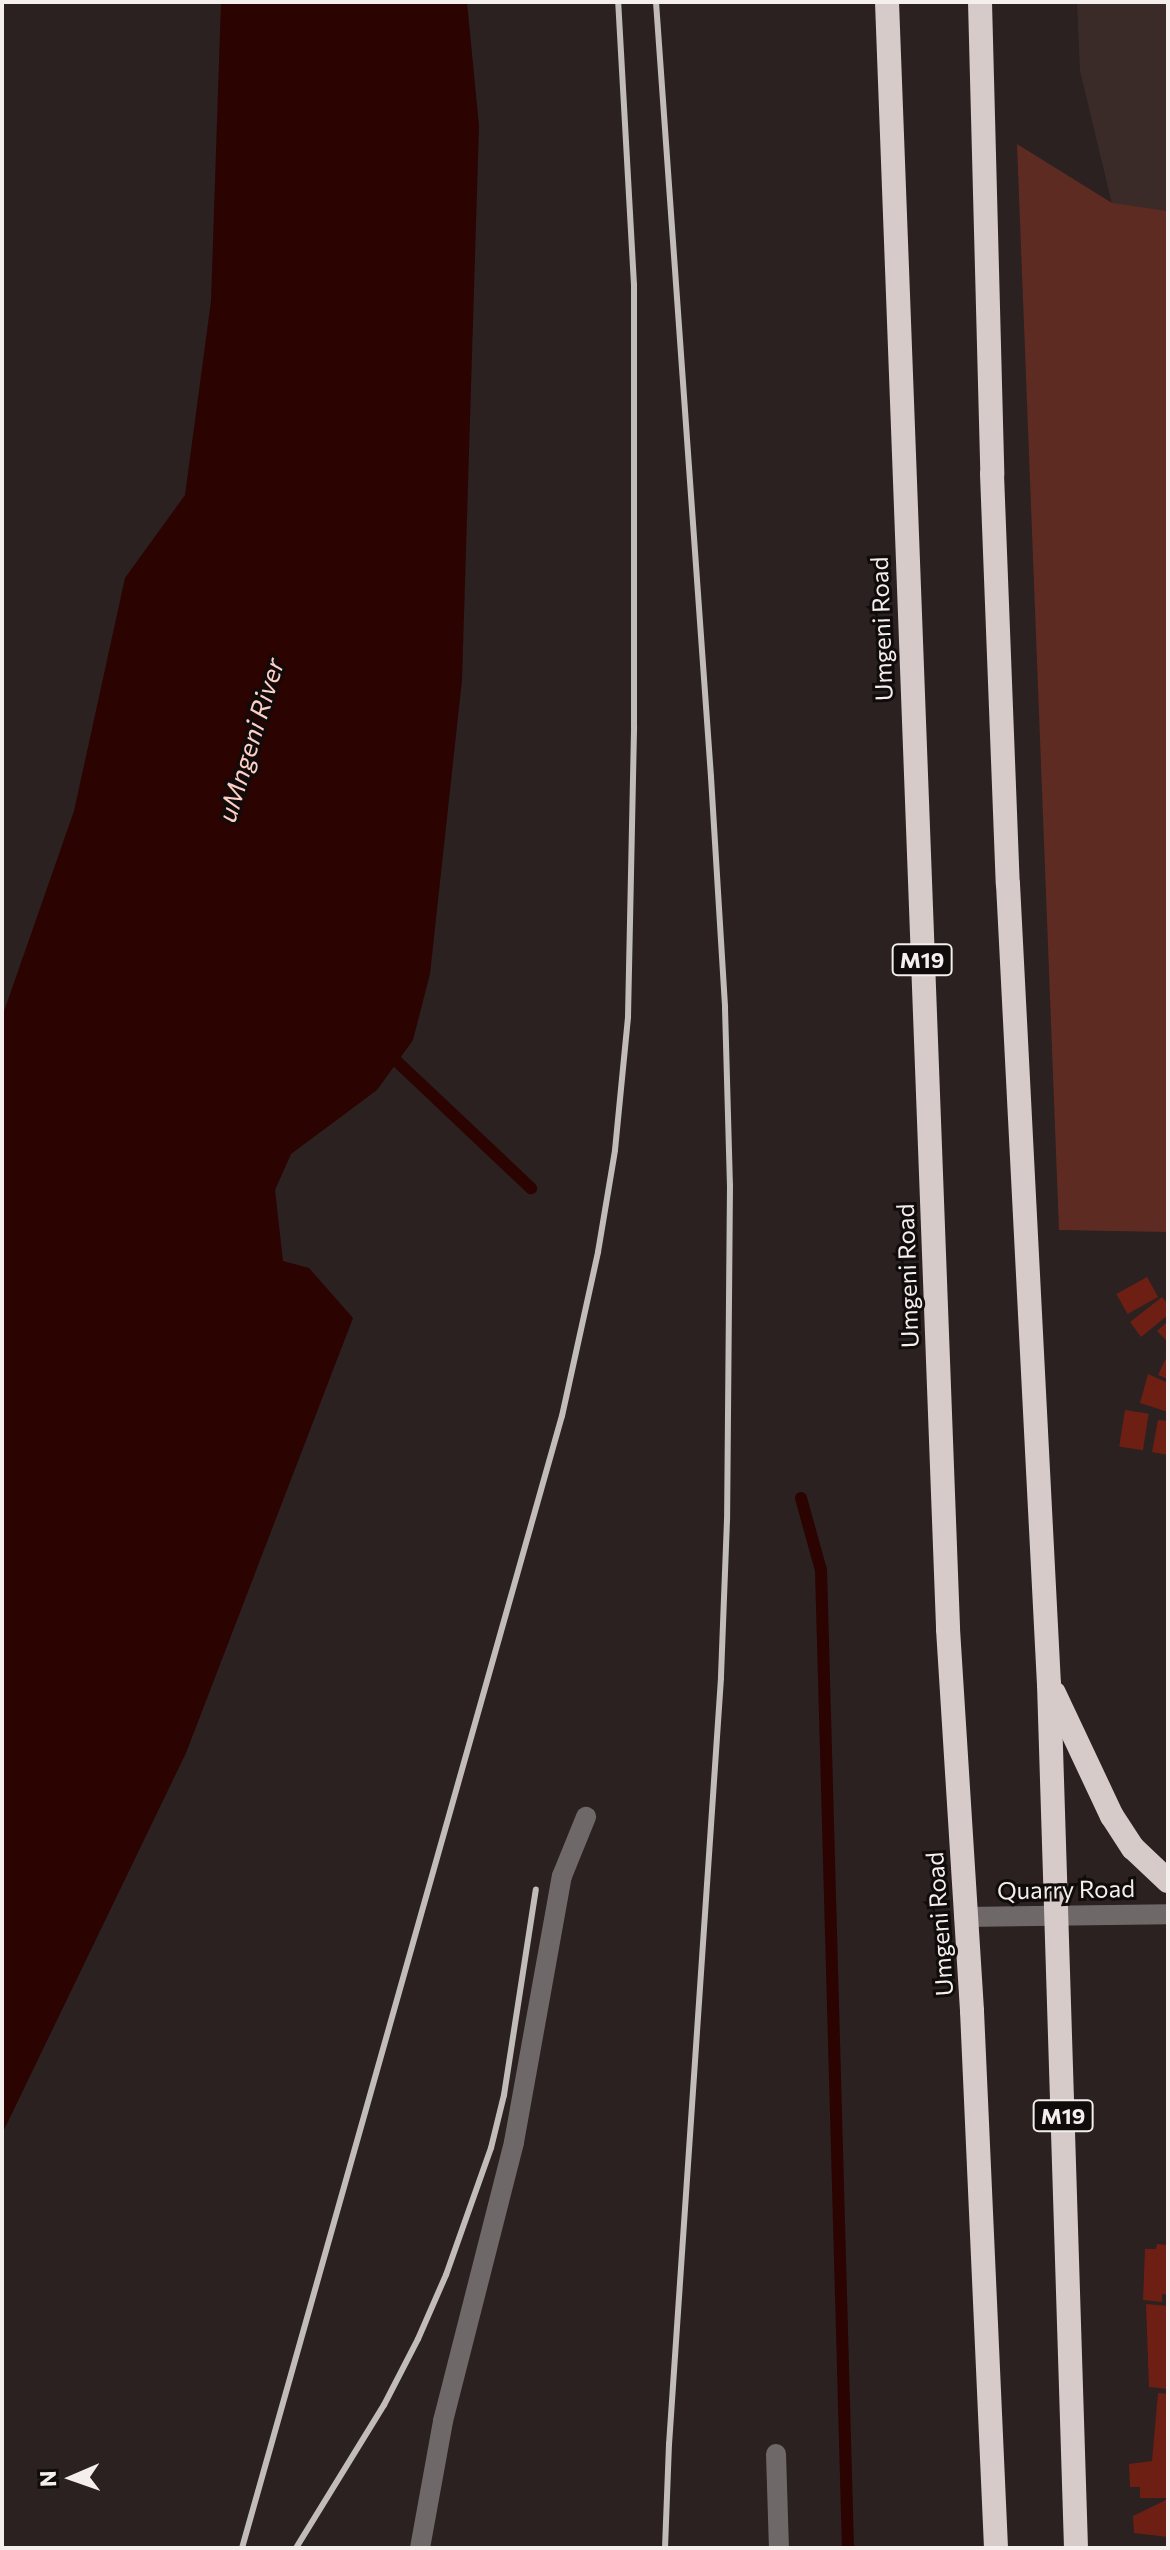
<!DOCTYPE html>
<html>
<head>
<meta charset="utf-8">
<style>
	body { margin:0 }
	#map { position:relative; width:1170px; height:2550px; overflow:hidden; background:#2a2120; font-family:Commissioner,sans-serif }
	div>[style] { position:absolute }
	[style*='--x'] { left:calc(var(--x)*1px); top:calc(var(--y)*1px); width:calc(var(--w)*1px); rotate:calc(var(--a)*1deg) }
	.built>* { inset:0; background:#3a2b28 }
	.green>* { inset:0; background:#5e2b22 }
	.water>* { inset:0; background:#2b0301 }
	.stream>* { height:12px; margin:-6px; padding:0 6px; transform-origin:6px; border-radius:6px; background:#2b0301 }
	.building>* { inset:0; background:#6e1f14; transform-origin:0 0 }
	.lane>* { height:20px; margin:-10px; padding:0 10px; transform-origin:10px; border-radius:10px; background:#6e6968 }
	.street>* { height:20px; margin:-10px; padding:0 10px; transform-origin:10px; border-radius:10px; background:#6e6968 }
	.highway>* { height:24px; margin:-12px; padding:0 12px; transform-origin:12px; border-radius:12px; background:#d6cbc8 }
	.rail>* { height:6px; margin:-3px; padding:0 3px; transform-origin:3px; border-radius:3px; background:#c1bbba }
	span { translate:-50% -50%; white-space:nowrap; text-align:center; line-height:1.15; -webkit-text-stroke:6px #100c0b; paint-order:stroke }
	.shield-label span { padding:2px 6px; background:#100c0b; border:2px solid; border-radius:6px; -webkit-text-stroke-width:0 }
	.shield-label { font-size:22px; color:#f4eeed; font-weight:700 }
	.street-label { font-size:24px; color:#f4eeed }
	.water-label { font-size:26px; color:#ffcec4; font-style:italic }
	.frame { position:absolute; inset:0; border:4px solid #f4eeed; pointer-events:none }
	.north { position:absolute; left:32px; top:2438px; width:80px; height:80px; -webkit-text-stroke:6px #100c0b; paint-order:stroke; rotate:268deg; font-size:22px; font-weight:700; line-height:32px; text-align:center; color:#f4eeed }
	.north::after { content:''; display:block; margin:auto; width:28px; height:36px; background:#f4eeed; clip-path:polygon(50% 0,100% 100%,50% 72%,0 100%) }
</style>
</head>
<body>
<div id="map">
	<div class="built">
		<div style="clip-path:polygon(1077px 2px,1168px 2px,1168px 211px,1112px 204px,1080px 71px)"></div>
	</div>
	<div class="green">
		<div style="clip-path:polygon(1017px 144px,1112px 203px,1168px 211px,1168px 1232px,1059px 1230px)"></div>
	</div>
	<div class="water">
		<div style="clip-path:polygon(221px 2px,467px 2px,479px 126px,462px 680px,430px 974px,413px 1040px,377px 1090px,291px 1154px,275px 1190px,283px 1261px,309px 1268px,353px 1318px,186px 1753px,2px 2134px,2px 1017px,74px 811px,125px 578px,185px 495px,211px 301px)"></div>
	</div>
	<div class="stream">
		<div style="--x:388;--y:1053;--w:197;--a:43.4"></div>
		<div style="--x:801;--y:1498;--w:75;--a:74.5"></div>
		<div style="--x:821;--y:1570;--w:978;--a:88.42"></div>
	</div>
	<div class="building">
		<div style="left:1147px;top:1277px;width:23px;height:35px;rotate:61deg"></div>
		<div style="clip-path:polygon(1162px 1297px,1168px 1304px,1168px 1315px,1141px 1337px,1130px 1322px)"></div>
		<div style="clip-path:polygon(1168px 1321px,1168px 1342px,1157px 1331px)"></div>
		<div style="clip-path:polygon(1168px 1354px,1168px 1379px,1158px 1375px)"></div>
		<div style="clip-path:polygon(1148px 1374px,1168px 1383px,1168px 1412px,1140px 1403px)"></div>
		<div style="left:1125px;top:1410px;width:24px;height:37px;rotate:9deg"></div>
		<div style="clip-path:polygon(1158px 1420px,1168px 1421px,1168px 1455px,1152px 1452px)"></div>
		<div style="clip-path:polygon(1157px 2244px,1168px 2245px,1168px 2295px,1162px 2294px,1162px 2302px,1143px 2300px,1145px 2249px,1156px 2249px)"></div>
		<div style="clip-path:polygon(1146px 2304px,1168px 2306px,1168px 2389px,1149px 2387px)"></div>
		<div style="clip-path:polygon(1158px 2393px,1168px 2394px,1168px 2498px,1140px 2498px,1140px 2487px,1130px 2487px,1129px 2464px,1152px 2461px)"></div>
		<div style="clip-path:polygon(1168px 2499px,1168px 2537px,1134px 2533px,1133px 2516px)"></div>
	</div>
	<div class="lane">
		<div style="--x:776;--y:2454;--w:94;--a:88.2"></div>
		<div style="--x:420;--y:2548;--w:129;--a:-79.7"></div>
		<div style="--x:443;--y:2421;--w:288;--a:-75.7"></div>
		<div style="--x:514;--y:2142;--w:270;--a:-79.8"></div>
		<div style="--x:562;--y:1876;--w:64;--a:-67.9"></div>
	</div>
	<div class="street">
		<div style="--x:964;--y:1917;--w:204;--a:-0.8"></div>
	</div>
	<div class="highway">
		<div style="--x:887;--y:2;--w:1628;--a:87.85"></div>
		<div style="--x:948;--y:1629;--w:383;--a:86.4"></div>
		<div style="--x:972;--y:2011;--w:538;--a:87.44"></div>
		<div style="--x:980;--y:2;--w:472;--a:88.5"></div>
		<div style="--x:992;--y:474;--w:410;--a:87.8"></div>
		<div style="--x:1008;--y:884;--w:801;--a:87.07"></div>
		<div style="--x:1049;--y:1684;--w:864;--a:88.21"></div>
		<div style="--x:1054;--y:1693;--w:136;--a:64.8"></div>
		<div style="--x:1112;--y:1816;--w:38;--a:57"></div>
		<div style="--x:1133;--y:1848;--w:48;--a:43.3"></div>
	</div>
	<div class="rail">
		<div style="--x:656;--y:2;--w:777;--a:85.94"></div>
		<div style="--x:711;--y:777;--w:231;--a:86.5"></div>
		<div style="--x:725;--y:1008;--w:177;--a:88.4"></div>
		<div style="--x:730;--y:1185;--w:335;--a:90.5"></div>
		<div style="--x:727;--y:1520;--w:158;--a:92.2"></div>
		<div style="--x:721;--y:1678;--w:768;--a:93.88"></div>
		<div style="--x:669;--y:2444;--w:104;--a:92.2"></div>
		<div style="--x:242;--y:2548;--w:1176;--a:-74.22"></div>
		<div style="--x:562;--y:1416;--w:168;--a:-77.6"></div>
		<div style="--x:598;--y:1252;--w:103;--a:-80.5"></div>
		<div style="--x:615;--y:1150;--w:134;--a:-84.4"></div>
		<div style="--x:628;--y:1017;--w:291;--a:-88.8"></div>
		<div style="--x:634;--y:726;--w:441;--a:-90"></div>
		<div style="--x:634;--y:285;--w:283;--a:-93.2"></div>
		<div style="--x:296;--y:2548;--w:168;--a:-58.4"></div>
		<div style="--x:384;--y:2405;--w:74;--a:-62.7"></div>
		<div style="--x:418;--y:2339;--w:70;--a:-66.4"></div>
		<div style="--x:446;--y:2275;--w:135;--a:-70.5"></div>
		<div style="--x:491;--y:2148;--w:55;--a:-76.2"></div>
		<div style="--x:504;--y:2095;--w:208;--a:-81.2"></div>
	</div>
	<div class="shield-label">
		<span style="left:922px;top:960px">M19</span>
		<span style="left:1063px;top:2116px">M19</span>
	</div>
	<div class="street-label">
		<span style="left:881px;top:629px;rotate:-92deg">Umgeni Road</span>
		<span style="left:907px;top:1276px;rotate:-92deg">Umgeni Road</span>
		<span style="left:1066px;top:1889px;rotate:-1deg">Quarry Road</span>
		<span style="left:939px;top:1924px;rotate:-94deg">Umgeni Road</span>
	</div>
	<div class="water-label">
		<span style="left:250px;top:740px;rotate:-73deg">uMngeni River</span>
	</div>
	<div class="frame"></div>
	<div class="north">N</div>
</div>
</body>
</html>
